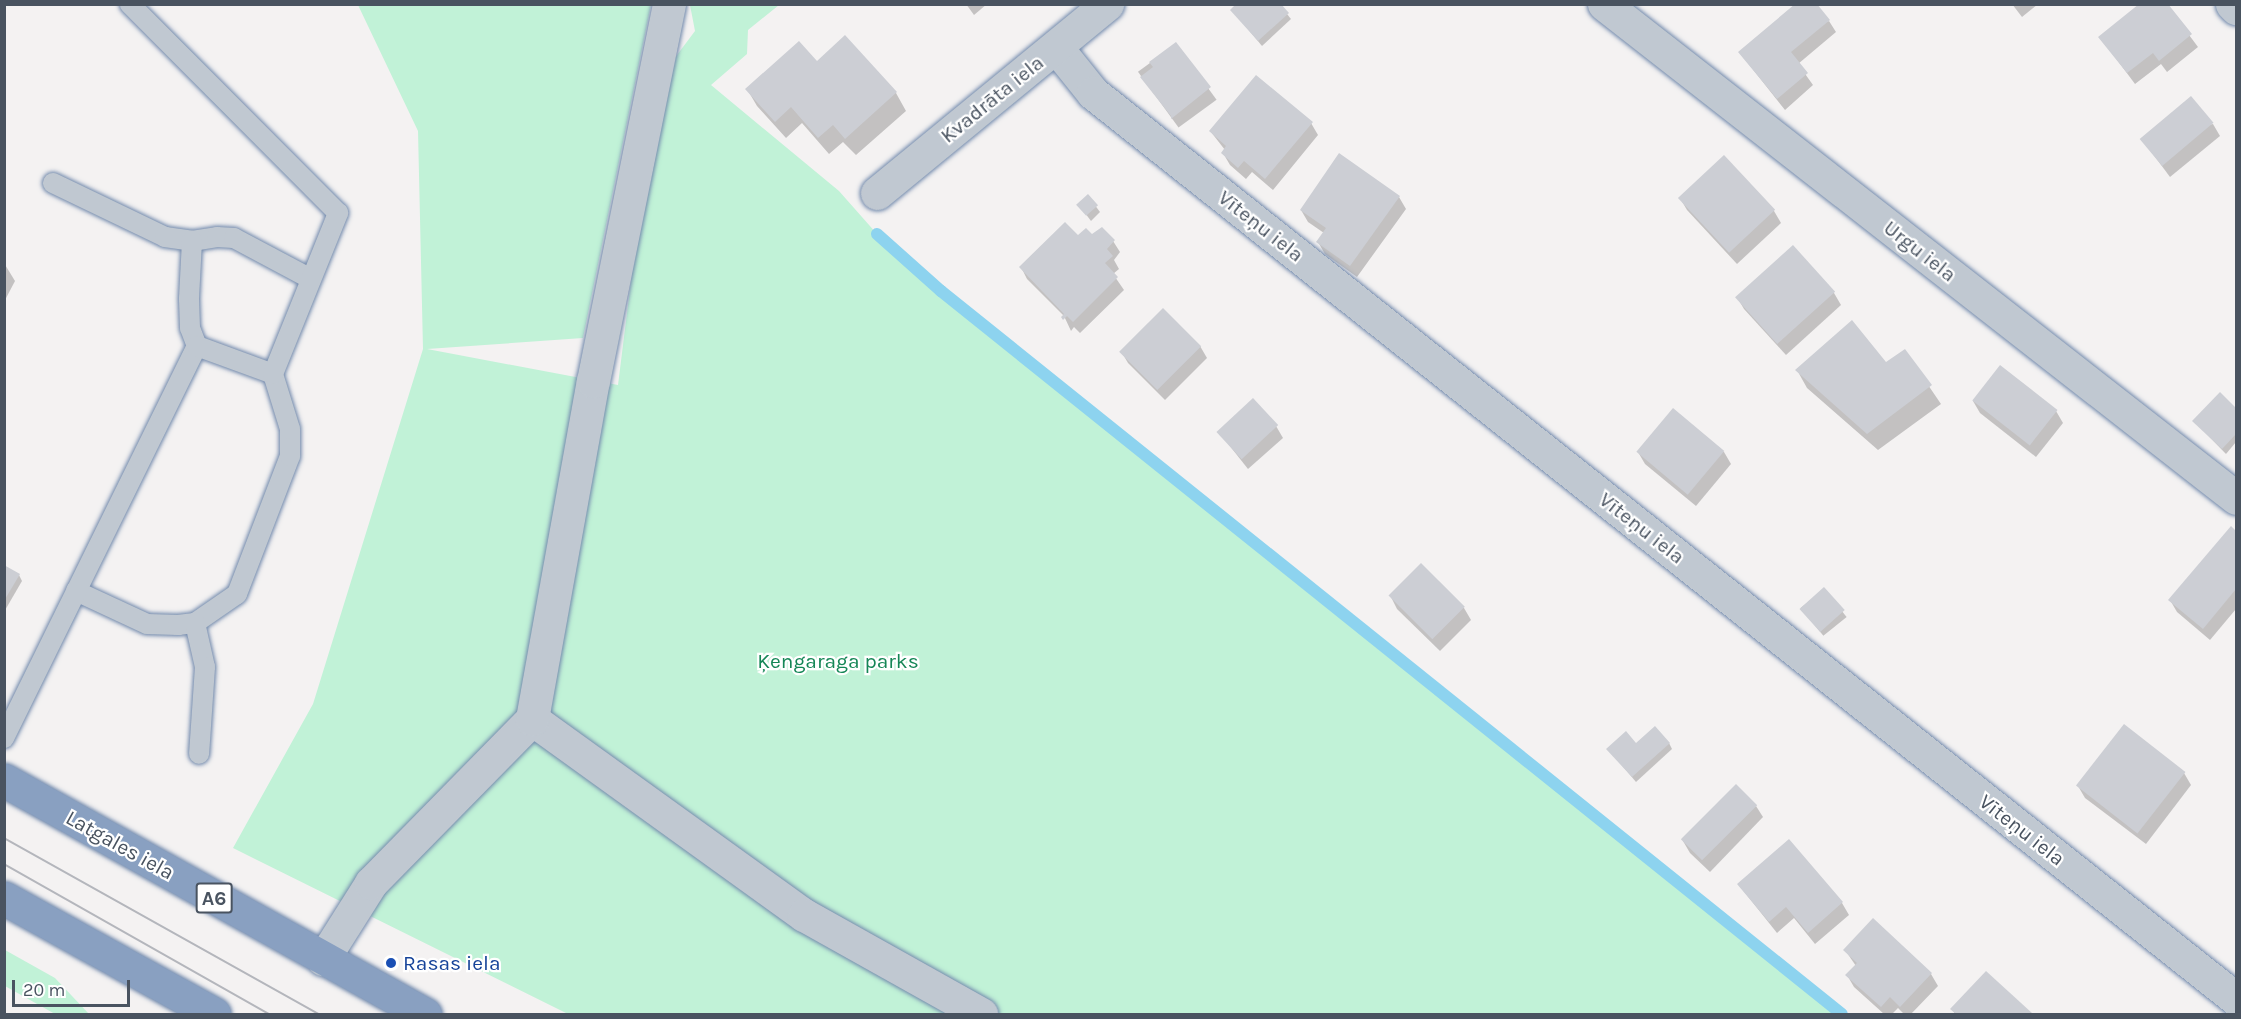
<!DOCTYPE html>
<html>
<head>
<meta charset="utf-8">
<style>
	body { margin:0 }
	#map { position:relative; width:2241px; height:1019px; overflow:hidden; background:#f4f2f2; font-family:Karla,sans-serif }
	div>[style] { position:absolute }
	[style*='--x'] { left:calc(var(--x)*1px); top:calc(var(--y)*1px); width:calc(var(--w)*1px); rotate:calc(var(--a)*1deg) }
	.green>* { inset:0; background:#c1f2d7 }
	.shadow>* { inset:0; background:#0003; transform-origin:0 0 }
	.stream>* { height:12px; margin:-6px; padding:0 6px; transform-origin:6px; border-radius:6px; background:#8dd3ef }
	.building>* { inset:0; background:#ccced4; transform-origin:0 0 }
	.roads { filter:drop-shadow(0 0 2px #748bad) drop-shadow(0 0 2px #748bad) }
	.lane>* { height:20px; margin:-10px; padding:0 10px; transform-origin:10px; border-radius:10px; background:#c0c8d1 }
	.street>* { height:33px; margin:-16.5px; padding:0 16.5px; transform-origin:16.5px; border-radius:16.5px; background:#c0c8d1 }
	.highway>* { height:33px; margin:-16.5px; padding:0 16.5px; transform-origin:16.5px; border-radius:16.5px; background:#89a0c1 }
	.tram>* { height:1.5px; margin:-0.75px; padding:0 0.75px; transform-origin:0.75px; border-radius:0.75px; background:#b4b6bc }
	.dots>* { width:16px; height:16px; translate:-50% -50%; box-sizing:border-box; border:3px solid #fff; border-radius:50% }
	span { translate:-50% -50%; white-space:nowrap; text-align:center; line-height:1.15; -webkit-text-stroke:4.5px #fff; paint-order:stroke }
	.shield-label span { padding:2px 4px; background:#fff; border:2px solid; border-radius:4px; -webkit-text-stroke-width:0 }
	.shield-label { font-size:20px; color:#495360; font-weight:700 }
	.street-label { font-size:21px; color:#495360 }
	.park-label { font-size:21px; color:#158656 }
	.transit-label { font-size:21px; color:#164399 }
	.left { translate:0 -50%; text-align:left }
	.frame { position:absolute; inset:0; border:6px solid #495360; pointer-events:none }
	.scale { position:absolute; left:12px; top:980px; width:118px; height:27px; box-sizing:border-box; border:3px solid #495360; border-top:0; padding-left:8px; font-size:18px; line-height:21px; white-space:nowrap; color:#495360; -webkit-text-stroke:4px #fff; paint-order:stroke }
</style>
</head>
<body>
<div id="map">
	<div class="green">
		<div style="clip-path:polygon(358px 5px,651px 5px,583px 338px,427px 349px,618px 385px,634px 257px,671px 63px,695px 31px,690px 5px,779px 5px,748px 30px,747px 54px,711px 85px,839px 191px,877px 234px,941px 291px,1842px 1014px,568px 1014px,233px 848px,313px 704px,423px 349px,418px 131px)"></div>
		<div style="clip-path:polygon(5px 950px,55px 978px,89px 1014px,55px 1014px,5px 986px)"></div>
	</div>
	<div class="shadow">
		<div style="clip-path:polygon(966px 4px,987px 4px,974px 15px)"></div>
		<div style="clip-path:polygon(2012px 4px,2038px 4px,2022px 17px)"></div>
		<div style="clip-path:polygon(2166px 4px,2198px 47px,2167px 72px,2161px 64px,2135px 84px,2100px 37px)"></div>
		<div style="clip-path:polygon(1232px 10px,1287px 14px,1291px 19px,1262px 46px)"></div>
		<div style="clip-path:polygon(1829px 21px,1836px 32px,1798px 64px,1813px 85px,1785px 110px,1740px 53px)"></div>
		<div style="clip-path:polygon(845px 37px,896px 93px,906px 111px,856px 155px,843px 142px,829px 154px,802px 123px,786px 138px,757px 106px,747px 89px,816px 63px)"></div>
		<div style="left:1176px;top:44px;width:69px;height:47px;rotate:54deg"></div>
		<div style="clip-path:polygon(1311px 123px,1318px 135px,1273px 190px,1252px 172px,1246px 179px,1230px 165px,1223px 153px,1225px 150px,1211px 132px)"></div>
		<div style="clip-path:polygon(2213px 124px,2220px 136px,2170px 177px,2141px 138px)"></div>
		<div style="clip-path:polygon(1088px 196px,1100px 212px,1091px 221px,1079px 205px)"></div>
		<div style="clip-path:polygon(1399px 197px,1406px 209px,1357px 277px,1325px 254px,1318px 242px,1324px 233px,1308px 222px,1301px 210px)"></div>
		<div style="clip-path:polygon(1680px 198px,1774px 211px,1781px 223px,1737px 264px,1687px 210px)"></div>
		<div style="clip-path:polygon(1092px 236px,1113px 241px,1120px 252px,1114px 260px,1119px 269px,1113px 274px,1124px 290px,1080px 333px,1074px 327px,1071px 331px,1064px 316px,1027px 279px,1021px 267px,1078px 238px)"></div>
		<div style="clip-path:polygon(1793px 247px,1834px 293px,1841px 305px,1786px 355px,1744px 309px,1737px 297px)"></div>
		<div style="clip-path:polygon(4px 263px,15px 281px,4px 302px)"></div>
		<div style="clip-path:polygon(1200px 346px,1207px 358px,1165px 400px,1128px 363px,1121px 351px)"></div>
		<div style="clip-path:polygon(1905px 351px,1941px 404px,1878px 450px,1807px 388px,1797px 370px,1886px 364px)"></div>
		<div style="clip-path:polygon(2220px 394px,2236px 410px,2236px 442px,2226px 454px,2194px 421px)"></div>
		<div style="clip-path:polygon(1973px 401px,2056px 411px,2063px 423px,2036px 457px,1980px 413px)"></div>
		<div style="clip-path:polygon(1276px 426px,1283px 438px,1248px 469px,1218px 431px)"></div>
		<div style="clip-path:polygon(1638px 452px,1724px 452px,1731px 464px,1696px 506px,1645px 464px)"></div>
		<div style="clip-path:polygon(2231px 529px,2236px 533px,2236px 609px,2210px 640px,2177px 612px,2170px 600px)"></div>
		<div style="clip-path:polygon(4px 567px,19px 575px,22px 581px,4px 612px)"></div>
		<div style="left:1824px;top:589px;width:36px;height:30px;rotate:51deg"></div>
		<div style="clip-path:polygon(1391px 597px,1464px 608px,1471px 620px,1440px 651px,1397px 609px)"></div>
		<div style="clip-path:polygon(1669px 743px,1672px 749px,1636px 782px,1608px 749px)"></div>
		<div style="clip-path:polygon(2184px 773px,2191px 785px,2146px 844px,2085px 798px,2078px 786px)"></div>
		<div style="clip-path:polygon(1756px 806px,1763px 817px,1710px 872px,1690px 853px,1683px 841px)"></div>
		<div style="clip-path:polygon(1738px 884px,1842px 903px,1849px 915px,1815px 944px,1794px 918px,1777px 933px)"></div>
		<div style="clip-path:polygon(1845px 950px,1931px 974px,1938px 986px,1911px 1014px,1904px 1014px,1898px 1008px,1892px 1014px,1884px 1014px,1854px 987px,1847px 975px,1856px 966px)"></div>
		<div style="clip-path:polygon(1986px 973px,2031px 1014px,1955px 1014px,1952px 1009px)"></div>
	</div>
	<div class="stream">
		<div style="--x:877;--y:234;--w:86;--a:41.7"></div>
		<div style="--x:941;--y:291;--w:1155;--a:38.75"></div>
	</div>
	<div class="building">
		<div style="clip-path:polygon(1236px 4px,1281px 4px,1289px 13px,1258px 41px,1230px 10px)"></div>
		<div style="clip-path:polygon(1795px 4px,1817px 4px,1830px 20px,1791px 52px,1808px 73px,1777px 99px,1738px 52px)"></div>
		<div style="clip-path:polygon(2139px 4px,2168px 4px,2192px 34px,2159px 61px,2153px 53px,2127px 73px,2098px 37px)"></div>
		<div style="clip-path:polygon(845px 35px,897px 92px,845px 139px,833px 125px,818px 138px,791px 107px,775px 122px,745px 89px,799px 41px,817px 61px)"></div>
		<div style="clip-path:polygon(1176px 42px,1211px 87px,1171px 119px,1171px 116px,1140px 77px,1153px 67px,1149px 62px)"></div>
		<div style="clip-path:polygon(1256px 75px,1313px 122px,1265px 179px,1244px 161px,1238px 168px,1221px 153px,1226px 146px,1209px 131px)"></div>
		<div style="left:2191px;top:96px;width:35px;height:67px;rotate:50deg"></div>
		<div style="clip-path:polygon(1339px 153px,1400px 196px,1350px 266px,1316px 242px,1326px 228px,1300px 210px)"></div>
		<div style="left:1724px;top:155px;width:75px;height:63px;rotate:47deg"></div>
		<div style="left:1088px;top:194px;width:15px;height:16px;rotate:48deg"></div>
		<div style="clip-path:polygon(1065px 222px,1078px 235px,1086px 228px,1092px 234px,1102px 227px,1115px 240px,1107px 249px,1113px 256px,1105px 263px,1118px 277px,1073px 322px,1067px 316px,1063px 320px,1061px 317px,1064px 314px,1019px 267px)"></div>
		<div style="left:1793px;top:245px;width:63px;height:78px;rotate:48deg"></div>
		<div style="left:1163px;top:308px;width:54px;height:62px;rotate:45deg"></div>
		<div style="clip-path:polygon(1852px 320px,1886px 362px,1905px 349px,1932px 385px,1867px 434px,1795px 370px)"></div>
		<div style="left:2000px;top:365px;width:73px;height:45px;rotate:38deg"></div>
		<div style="clip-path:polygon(2220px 392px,2236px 408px,2236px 434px,2222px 449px,2192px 421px)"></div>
		<div style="left:1253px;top:398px;width:37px;height:50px;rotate:47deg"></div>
		<div style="left:1673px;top:408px;width:67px;height:57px;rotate:40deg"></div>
		<div style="clip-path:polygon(2231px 526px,2236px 531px,2236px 589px,2203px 629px,2168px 600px)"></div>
		<div style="left:1421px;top:563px;width:62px;height:46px;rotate:45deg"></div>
		<div style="clip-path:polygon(4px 565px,20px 574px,4px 601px)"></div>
		<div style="left:1824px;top:587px;width:31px;height:33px;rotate:48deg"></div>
		<div style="left:2124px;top:724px;width:78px;height:78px;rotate:38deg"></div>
		<div style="clip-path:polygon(1655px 726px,1670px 743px,1632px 777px,1606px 749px,1626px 731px,1636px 743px)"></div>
		<div style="left:1736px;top:784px;width:30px;height:78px;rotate:45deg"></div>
		<div style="clip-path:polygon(1789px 839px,1843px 902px,1808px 933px,1786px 907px,1769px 922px,1737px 884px)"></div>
		<div style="clip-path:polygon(1873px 918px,1932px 973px,1900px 1007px,1890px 997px,1881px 1007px,1845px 975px,1857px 963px,1843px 950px)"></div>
		<div style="clip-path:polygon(1986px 971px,2032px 1013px,2031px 1014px,1956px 1014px,1950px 1009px)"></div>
	</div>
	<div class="roads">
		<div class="lane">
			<div style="--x:53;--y:183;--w:124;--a:25.7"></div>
			<div style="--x:165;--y:237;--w:27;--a:8"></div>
			<div style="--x:192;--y:241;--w:25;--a:-9"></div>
			<div style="--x:217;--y:237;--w:17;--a:3"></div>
			<div style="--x:234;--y:238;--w:87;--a:28"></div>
			<div style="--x:192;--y:241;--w:58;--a:93"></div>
			<div style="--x:189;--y:299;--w:29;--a:88"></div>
			<div style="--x:190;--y:328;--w:19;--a:69"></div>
			<div style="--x:76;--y:591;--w:78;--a:24.9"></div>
			<div style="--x:147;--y:624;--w:31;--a:2"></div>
			<div style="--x:178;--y:625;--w:17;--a:-7"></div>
			<div style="--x:195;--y:623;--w:51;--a:-34.6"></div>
			<div style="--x:237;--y:594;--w:148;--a:-69"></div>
			<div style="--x:290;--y:456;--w:27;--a:-90"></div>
			<div style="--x:290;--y:429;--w:58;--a:-107.2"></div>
			<div style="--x:195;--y:623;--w:45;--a:77.2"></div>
			<div style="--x:205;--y:667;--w:87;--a:93.9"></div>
			<div style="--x:4;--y:738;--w:437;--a:-63.8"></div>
			<div style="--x:197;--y:346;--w:81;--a:20.2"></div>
			<div style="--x:273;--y:374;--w:174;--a:-68"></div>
			<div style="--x:338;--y:213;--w:295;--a:-134.9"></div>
		</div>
		<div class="street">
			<div style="--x:1604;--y:4;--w:802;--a:38.01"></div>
			<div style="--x:2232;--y:4;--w:6;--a:45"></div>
			<div style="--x:1056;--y:47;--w:59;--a:51.2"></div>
			<div style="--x:1093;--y:93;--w:1459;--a:38.4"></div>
			<div style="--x:877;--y:193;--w:298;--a:-39.4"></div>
			<div style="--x:532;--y:719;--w:335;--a:35.8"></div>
			<div style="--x:804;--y:915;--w:203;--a:29.2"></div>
			<div style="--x:323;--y:959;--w:90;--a:-57.7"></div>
			<div style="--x:371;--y:883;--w:230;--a:-45.5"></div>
			<div style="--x:532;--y:719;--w:343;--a:-79.8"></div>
			<div style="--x:593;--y:381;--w:385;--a:-78.6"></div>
		</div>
		<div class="highway">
			<div style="--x:4;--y:780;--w:482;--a:29.1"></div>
			<div style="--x:4;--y:898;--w:240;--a:28.9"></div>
		</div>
	</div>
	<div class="tram">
		<div style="--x:4;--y:838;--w:361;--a:29.2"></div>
		<div style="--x:4;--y:864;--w:305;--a:29.5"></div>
	</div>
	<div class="dots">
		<div style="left:391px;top:963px;background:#1a4fb4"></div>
	</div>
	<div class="shield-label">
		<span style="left:214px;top:898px">A6</span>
	</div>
	<div class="street-label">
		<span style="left:992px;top:99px;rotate:-39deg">Kvadrāta iela</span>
		<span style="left:1261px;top:226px;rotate:38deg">Vīteņu iela</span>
		<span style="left:1920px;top:251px;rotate:38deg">Urgu iela</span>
		<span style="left:1642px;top:528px;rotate:38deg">Vīteņu iela</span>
		<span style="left:2022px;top:830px;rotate:38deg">Vīteņu iela</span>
		<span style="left:120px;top:845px;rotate:29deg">Latgales iela</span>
	</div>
	<div class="park-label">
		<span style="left:838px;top:661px">Ķengaraga parks</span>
	</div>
	<div class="transit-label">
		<span class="left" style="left:403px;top:963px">Rasas iela</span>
	</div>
	<div class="frame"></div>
	<div class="scale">20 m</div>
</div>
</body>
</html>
